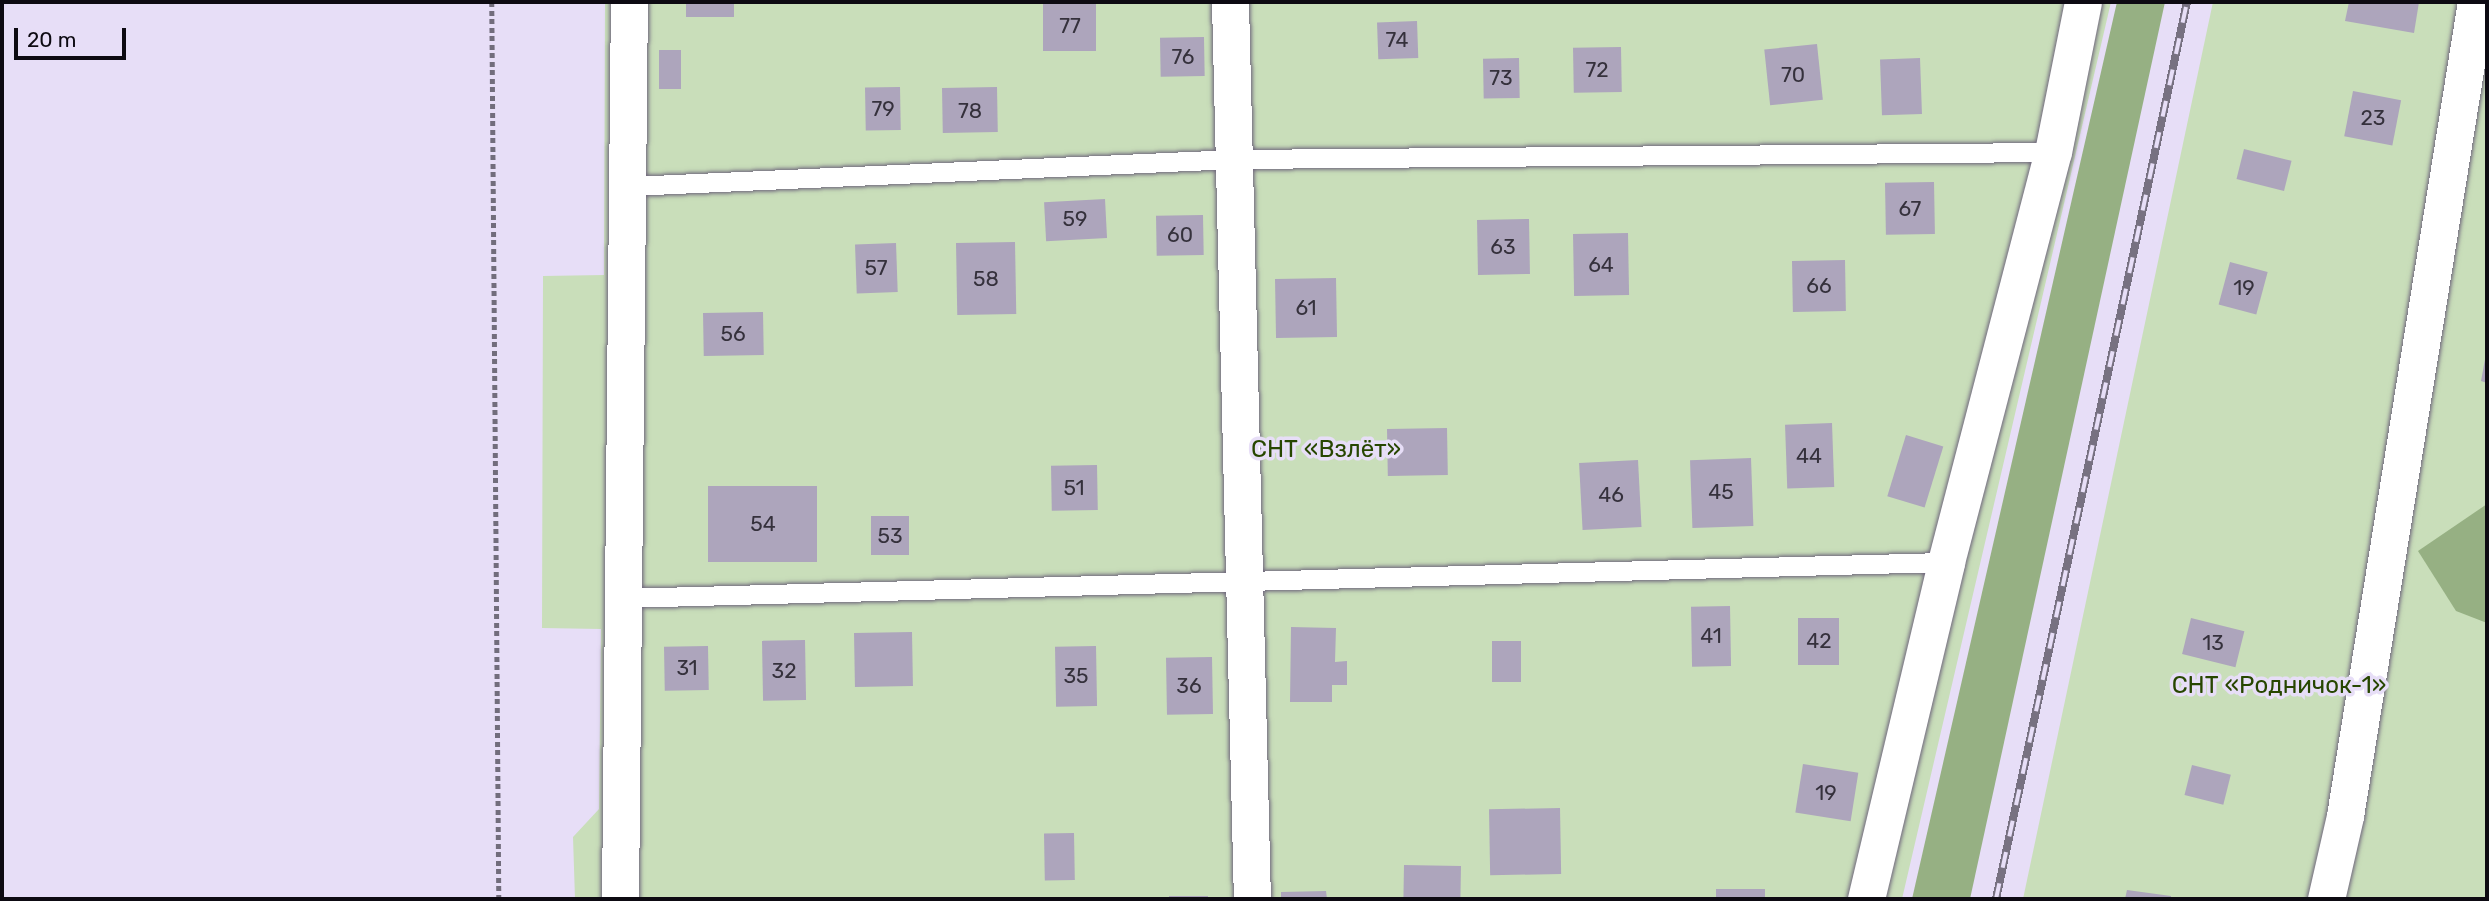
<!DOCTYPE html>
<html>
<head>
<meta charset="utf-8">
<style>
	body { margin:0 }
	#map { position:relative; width:2489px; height:901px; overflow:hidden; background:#e7def7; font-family:Rubik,sans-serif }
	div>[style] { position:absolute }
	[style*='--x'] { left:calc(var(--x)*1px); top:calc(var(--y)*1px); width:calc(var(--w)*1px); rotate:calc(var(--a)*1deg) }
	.green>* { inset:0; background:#c9deba }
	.forest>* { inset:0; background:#96b083 }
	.building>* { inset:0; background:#ada5bc; transform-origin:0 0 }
	.path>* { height:4.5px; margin-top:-2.25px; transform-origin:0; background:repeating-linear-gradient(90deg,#726d7c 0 5px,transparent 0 8.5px) }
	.roads { filter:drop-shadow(0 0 2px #6f677c) drop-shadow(0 0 2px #6f677c) }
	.lane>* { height:19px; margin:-9.5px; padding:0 9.5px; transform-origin:9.5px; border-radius:9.5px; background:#fff }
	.street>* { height:37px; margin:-18.5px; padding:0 18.5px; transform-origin:18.5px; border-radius:18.5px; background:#fff }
	.rail>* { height:8px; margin-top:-4px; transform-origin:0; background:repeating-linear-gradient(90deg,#e7def7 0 16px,#777181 0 32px); box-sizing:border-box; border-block:2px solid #777181 }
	span { translate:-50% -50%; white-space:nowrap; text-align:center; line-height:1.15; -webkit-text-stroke:7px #e7def7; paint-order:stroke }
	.number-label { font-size:21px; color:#35313c }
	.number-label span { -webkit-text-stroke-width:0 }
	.park-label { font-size:24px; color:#274600 }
	.frame { position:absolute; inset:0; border:4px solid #0d0a12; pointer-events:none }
	.scale { position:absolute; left:14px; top:28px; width:112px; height:32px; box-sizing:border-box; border:4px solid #0d0a12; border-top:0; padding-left:9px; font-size:21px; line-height:24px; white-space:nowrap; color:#0d0a12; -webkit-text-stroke:5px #e7def7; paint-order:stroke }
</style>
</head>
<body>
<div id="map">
	<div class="green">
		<div style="clip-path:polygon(605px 2px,2111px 2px,1902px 899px,575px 899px,573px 837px,599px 809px,601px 629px,542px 628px,543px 276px,604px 275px)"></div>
		<div style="clip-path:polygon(2213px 2px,2487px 2px,2487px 899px,2023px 899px)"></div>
	</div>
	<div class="forest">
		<div style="clip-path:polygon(2117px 2px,2165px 2px,1970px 899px,1912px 899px)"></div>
		<div style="clip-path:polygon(2487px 504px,2487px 623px,2456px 611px,2418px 551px)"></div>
	</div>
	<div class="building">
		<div style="left:686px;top:2px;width:48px;height:15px"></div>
		<div style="left:1043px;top:2px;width:53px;height:49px"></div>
		<div style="clip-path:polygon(2349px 2px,2419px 2px,2414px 33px,2345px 21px)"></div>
		<div style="left:1417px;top:21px;width:37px;height:40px;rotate:88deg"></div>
		<div style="left:1204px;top:37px;width:39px;height:44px;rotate:89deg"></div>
		<div style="left:1817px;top:44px;width:56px;height:53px;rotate:84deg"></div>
		<div style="left:1621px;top:47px;width:45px;height:48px;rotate:89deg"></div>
		<div style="left:681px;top:50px;width:39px;height:22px;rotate:90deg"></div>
		<div style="left:1519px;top:58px;width:40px;height:36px;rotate:89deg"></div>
		<div style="left:1920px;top:58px;width:56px;height:40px;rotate:88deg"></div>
		<div style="left:900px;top:87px;width:43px;height:35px;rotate:89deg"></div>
		<div style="left:997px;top:87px;width:45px;height:55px;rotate:89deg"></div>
		<div style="left:2353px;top:91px;width:49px;height:46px;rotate:11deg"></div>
		<div style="left:2244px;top:149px;width:49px;height:31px;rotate:14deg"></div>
		<div style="left:1934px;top:182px;width:52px;height:49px;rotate:89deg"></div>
		<div style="left:1105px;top:199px;width:39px;height:61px;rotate:87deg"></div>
		<div style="left:1203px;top:215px;width:40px;height:47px;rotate:89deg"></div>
		<div style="left:1529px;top:219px;width:55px;height:52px;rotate:89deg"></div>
		<div style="left:1628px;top:233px;width:62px;height:55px;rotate:89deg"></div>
		<div style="left:1015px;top:242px;width:72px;height:59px;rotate:89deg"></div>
		<div style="left:896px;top:243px;width:49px;height:41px;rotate:88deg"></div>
		<div style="left:1845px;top:260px;width:51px;height:53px;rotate:89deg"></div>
		<div style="left:2230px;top:262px;width:39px;height:44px;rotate:15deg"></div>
		<div style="left:1336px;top:278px;width:59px;height:61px;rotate:89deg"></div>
		<div style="left:763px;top:312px;width:43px;height:60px;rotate:89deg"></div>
		<div style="clip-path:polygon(2486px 354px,2487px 354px,2487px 383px,2481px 381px)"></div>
		<div style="left:1832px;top:423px;width:64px;height:47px;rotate:88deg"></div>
		<div style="left:1447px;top:428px;width:47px;height:60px;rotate:89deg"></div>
		<div style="left:1906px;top:435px;width:39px;height:64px;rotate:17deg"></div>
		<div style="left:1751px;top:458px;width:68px;height:61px;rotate:88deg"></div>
		<div style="left:1638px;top:460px;width:67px;height:59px;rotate:87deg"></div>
		<div style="left:1097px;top:465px;width:45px;height:46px;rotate:89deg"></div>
		<div style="left:708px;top:486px;width:109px;height:76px"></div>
		<div style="left:909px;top:516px;width:39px;height:38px;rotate:90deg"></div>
		<div style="left:1730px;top:606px;width:60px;height:39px;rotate:89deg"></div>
		<div style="left:1798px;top:618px;width:41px;height:47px"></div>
		<div style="left:2191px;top:618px;width:55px;height:37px;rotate:14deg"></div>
		<div style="clip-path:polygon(1291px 627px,1336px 628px,1335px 662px,1347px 661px,1347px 685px,1332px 685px,1332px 702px,1290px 702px)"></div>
		<div style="left:912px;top:632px;width:54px;height:58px;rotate:89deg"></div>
		<div style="left:805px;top:640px;width:60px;height:43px;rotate:89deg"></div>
		<div style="left:1492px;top:641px;width:29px;height:41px"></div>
		<div style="left:708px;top:646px;width:44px;height:44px;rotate:89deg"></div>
		<div style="left:1096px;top:646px;width:60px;height:41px;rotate:89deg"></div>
		<div style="left:1212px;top:657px;width:57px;height:46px;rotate:89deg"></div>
		<div style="left:1803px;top:764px;width:56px;height:49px;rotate:9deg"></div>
		<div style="left:2192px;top:765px;width:40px;height:31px;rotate:14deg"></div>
		<div style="left:1560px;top:808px;width:66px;height:71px;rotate:89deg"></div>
		<div style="left:1074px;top:833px;width:47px;height:30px;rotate:89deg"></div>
		<div style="left:1404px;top:865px;width:57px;height:34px;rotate:1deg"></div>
		<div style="left:1765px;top:889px;width:10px;height:49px;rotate:90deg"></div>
		<div style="clip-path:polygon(2127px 890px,2171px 896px,2171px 899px,2125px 899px)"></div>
		<div style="clip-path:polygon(1326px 891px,1327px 899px,1281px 899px,1281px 892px)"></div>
		<div style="left:1169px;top:896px;width:39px;height:3px"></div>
	</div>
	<div class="path">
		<div style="--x:492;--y:2;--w:897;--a:89.55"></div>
	</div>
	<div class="roads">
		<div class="lane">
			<div style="--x:630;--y:186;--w:605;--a:-2.56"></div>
			<div style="--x:1234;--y:159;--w:819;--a:-0.49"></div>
			<div style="--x:622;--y:598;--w:1324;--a:-1.56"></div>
		</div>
		<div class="street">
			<div style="--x:1230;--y:2;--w:897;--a:88.6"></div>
			<div style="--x:620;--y:899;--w:897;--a:-89.43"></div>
			<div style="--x:1866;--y:899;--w:346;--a:-76.6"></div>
			<div style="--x:1946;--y:562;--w:424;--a:-75.4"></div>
			<div style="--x:2053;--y:152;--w:153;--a:-78.7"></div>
			<div style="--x:2326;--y:899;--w:85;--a:-77.1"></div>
			<div style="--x:2345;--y:816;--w:824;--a:-80.86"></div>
		</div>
	</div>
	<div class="rail">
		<div style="--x:1996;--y:899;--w:917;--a:-77.98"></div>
	</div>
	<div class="number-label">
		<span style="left:1070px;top:26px">77</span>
		<span style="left:1397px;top:40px">74</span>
		<span style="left:1183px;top:57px">76</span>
		<span style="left:1597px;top:70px">72</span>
		<span style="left:1793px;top:75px">70</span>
		<span style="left:1501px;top:78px">73</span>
		<span style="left:883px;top:109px">79</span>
		<span style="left:970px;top:111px">78</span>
		<span style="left:2373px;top:118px">23</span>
		<span style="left:1910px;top:209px">67</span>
		<span style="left:1075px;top:219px">59</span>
		<span style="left:1180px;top:235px">60</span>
		<span style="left:1503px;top:247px">63</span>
		<span style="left:1601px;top:265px">64</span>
		<span style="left:876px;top:268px">57</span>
		<span style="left:986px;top:279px">58</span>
		<span style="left:1819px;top:286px">66</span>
		<span style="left:2244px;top:288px">19</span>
		<span style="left:1306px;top:308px">61</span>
		<span style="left:733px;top:334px">56</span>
		<span style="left:1809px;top:456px">44</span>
		<span style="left:1074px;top:488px">51</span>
		<span style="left:1721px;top:492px">45</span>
		<span style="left:1611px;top:495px">46</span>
		<span style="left:763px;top:524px">54</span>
		<span style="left:890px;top:536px">53</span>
		<span style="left:1711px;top:636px">41</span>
		<span style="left:1819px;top:641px">42</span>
		<span style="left:2213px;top:643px">13</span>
		<span style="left:687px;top:668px">31</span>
		<span style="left:784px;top:671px">32</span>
		<span style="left:1076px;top:676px">35</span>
		<span style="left:1189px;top:686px">36</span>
		<span style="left:1826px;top:793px">19</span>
	</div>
	<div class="park-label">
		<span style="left:1326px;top:450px">СНТ «Взлёт»</span>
		<span style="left:2279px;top:686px">СНТ «Родничок-1»</span>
	</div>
	<div class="frame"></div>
	<div class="scale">20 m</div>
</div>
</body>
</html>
